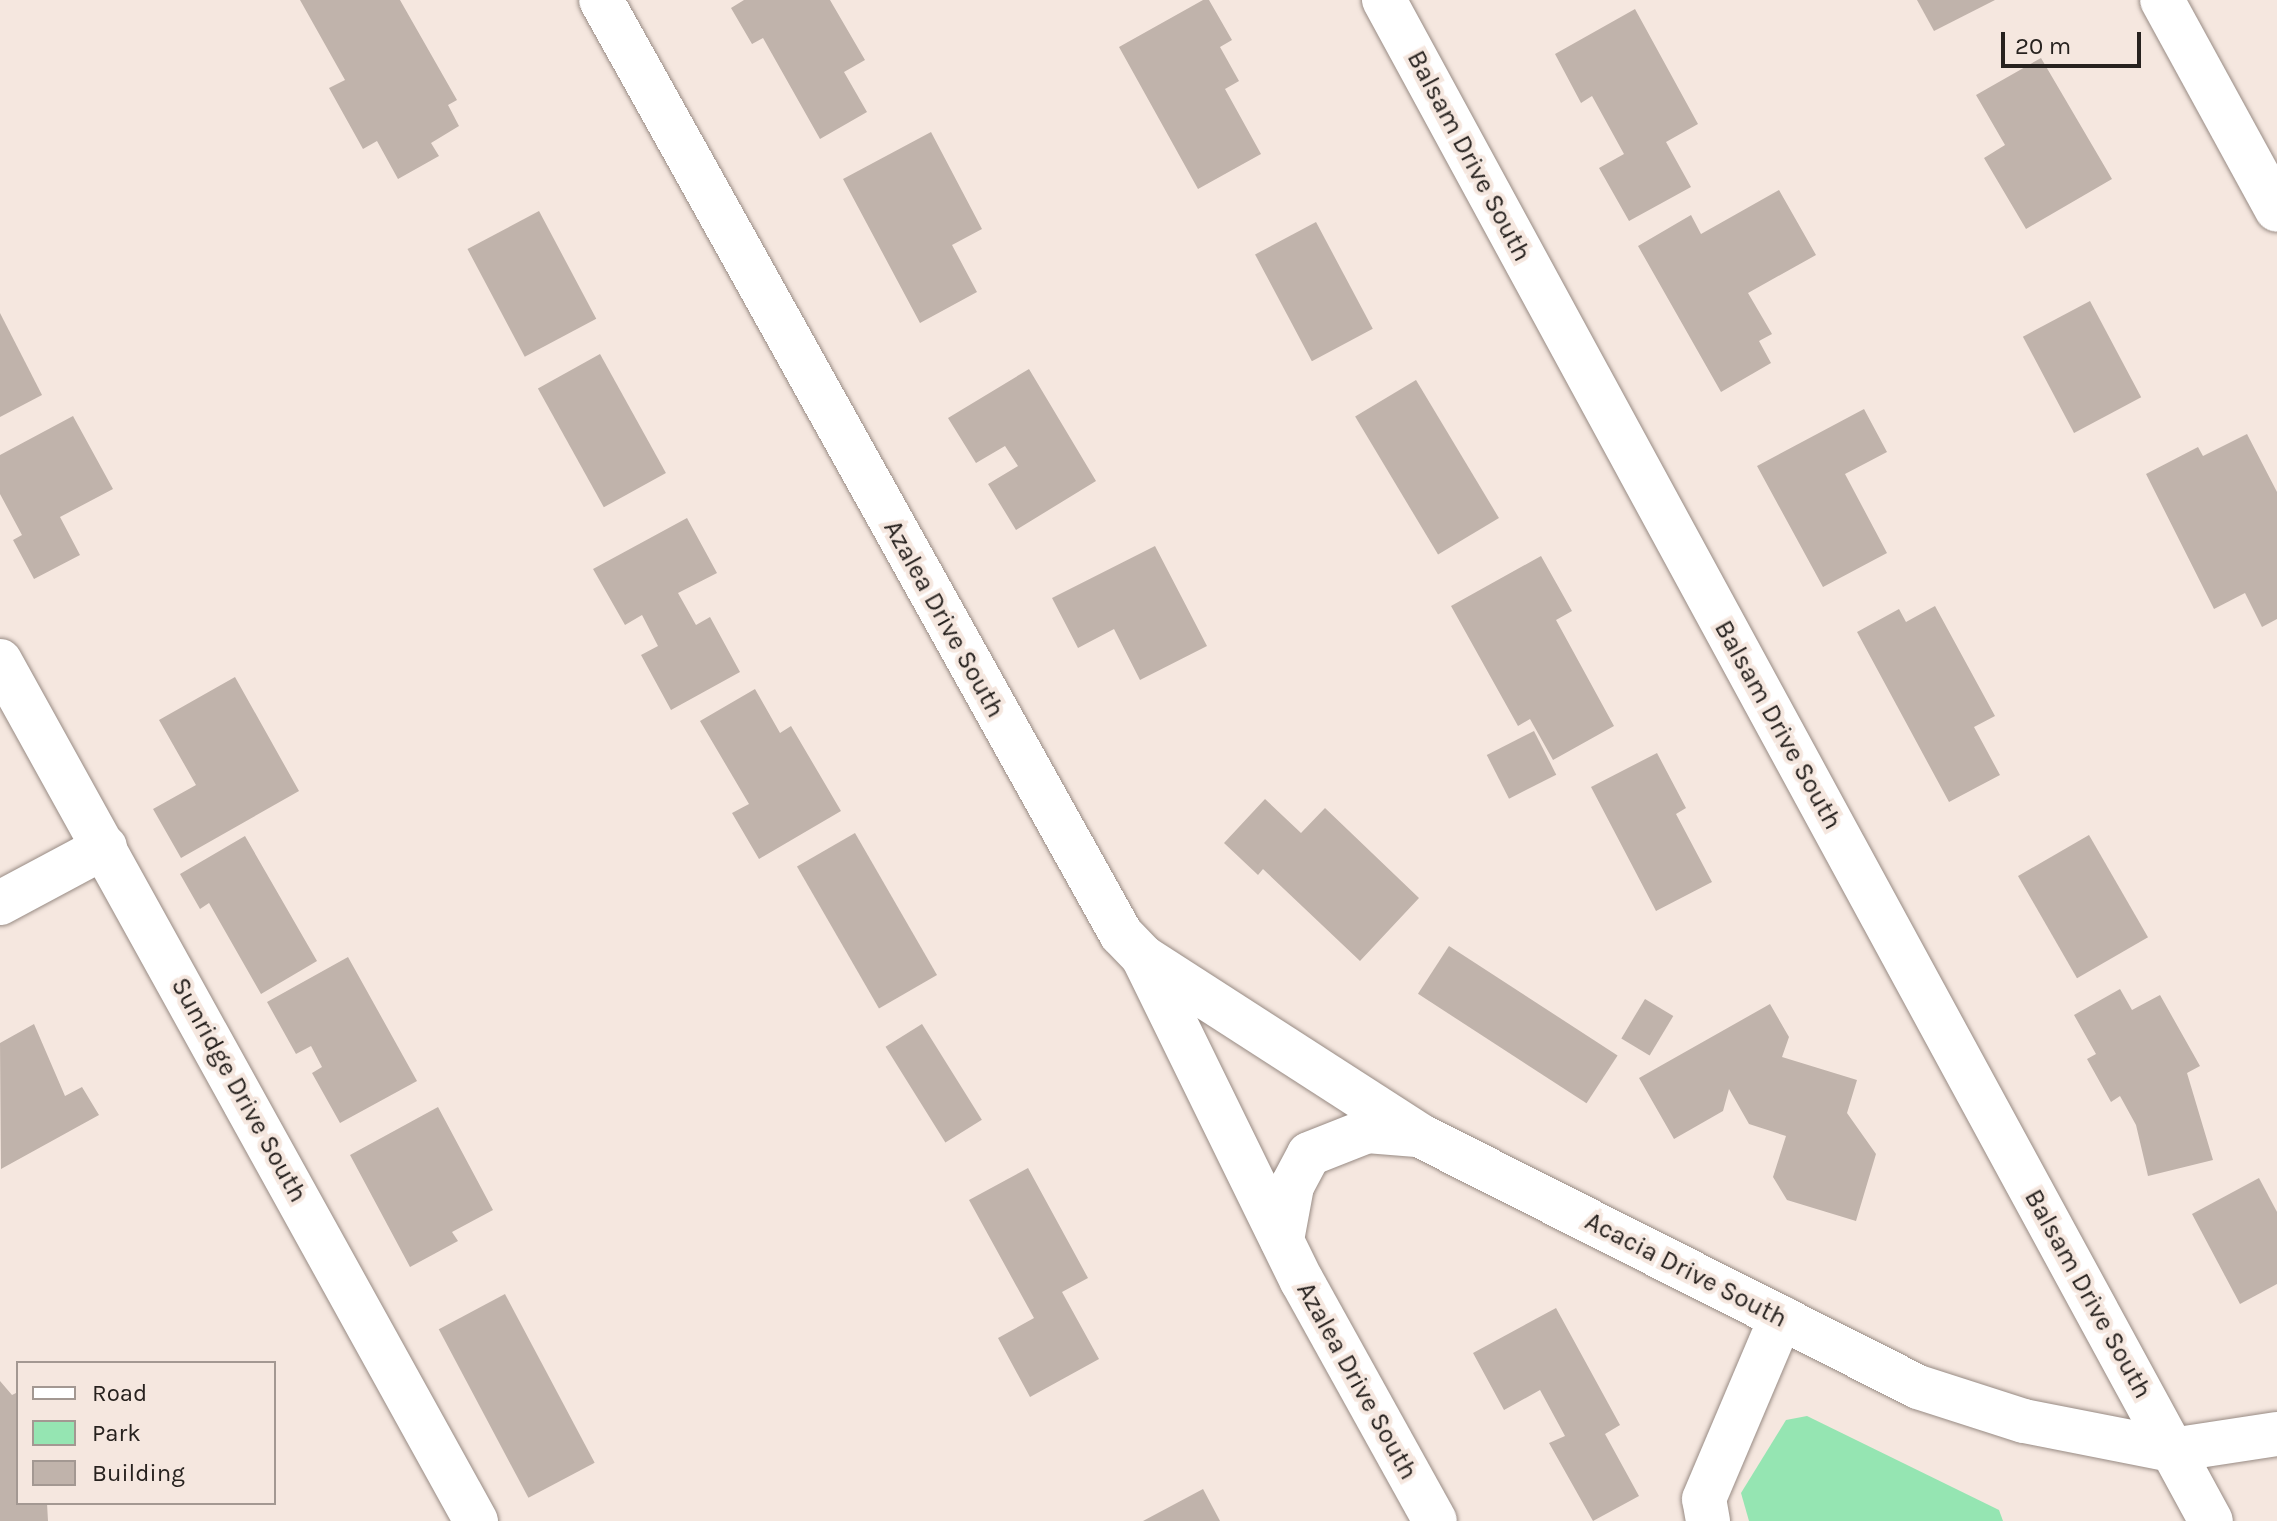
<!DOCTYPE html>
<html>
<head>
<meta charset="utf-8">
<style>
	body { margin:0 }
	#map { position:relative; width:2277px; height:1521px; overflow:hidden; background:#f5e7df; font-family:Karla,sans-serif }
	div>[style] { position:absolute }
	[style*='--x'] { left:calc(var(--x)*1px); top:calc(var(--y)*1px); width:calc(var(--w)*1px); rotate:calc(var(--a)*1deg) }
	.green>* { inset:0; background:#95e5b2 }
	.building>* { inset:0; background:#c0b3ab; transform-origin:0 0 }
	.roads { filter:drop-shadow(0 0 2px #988b84) drop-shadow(0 0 2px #988b84) }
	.minor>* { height:44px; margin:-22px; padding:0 22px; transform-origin:22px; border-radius:22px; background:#fff }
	span { translate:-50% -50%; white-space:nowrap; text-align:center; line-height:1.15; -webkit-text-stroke:8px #f5e7df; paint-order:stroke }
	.street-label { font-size:26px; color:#27221f }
	.legend { position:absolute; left:16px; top:1361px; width:260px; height:144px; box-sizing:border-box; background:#f5e7df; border:2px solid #a39892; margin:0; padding:10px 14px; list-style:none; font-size:24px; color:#27221f }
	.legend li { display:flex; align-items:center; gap:16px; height:40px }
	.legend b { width:40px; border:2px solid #a39892 }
	.scale { position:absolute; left:2001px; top:32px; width:140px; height:36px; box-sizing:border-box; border:4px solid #27221f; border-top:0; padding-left:10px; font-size:24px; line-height:28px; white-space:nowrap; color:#27221f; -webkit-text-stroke:6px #f5e7df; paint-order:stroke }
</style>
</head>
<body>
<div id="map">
	<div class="green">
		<div style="clip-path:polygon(1807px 1416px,1999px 1510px,2003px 1521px,1749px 1521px,1741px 1493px,1786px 1420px)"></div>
	</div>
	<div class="building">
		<div style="clip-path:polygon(300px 0,400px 0,457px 100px,448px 105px,459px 126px,431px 143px,439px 156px,398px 179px,377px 141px,363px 149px,329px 88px,345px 80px)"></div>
		<div style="clip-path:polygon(744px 0,830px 0,865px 60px,844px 72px,867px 112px,820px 139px,763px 38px,752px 44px,731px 8px)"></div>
		<div style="clip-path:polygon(1203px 0,1209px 0,1232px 40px,1220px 47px,1239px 81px,1225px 89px,1261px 154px,1198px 189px,1119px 47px)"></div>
		<div style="clip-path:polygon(1917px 0,1995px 0,1934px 31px)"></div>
		<div style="clip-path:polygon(1635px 9px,1698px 124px,1666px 142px,1691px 187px,1629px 221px,1599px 168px,1624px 154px,1592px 96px,1581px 103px,1555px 54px)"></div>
		<div style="clip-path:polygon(2041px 58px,2112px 179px,2026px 229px,1984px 158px,2005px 145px,1976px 95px)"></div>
		<div style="clip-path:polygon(931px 132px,982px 229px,952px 245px,977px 292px,920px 323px,843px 179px)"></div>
		<div style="clip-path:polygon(1779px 190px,1816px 255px,1748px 293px,1772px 334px,1759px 341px,1771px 363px,1721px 392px,1638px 246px,1691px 215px,1701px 234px)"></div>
		<div style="left:539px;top:211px;width:122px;height:81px;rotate:62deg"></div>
		<div style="left:1316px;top:222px;width:121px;height:69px;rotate:62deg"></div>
		<div style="left:2090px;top:301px;width:109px;height:76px;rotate:62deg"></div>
		<div style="clip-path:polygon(0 313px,42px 395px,0 417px)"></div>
		<div style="left:600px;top:354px;width:136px;height:71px;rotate:61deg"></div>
		<div style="clip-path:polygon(1029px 369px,1096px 481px,1016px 530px,988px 484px,1018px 466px,1005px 446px,976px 463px,948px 418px)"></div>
		<div style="left:1416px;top:380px;width:161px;height:71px;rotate:59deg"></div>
		<div style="clip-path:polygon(1864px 409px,1887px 452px,1845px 474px,1887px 553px,1823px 587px,1757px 466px)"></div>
		<div style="clip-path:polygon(73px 416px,113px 489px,60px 517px,80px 555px,34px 579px,13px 540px,22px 535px,0 494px,0 455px)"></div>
		<div style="clip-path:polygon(2247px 434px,2277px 492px,2277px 619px,2262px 627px,2245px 593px,2214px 609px,2146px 474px,2198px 447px,2203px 456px)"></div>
		<div style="clip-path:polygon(687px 518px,717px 573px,678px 593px,696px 625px,710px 617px,740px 672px,671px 710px,641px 655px,658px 646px,642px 615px,625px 625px,593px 569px)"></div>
		<div style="clip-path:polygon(1155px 546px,1207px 646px,1140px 680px,1114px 629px,1078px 648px,1052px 598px)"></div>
		<div style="clip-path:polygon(1541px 556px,1572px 611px,1556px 620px,1614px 726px,1553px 760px,1530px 719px,1518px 726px,1451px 606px)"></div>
		<div style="clip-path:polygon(1935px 606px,1995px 716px,1974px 727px,2000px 775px,1949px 802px,1857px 632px,1899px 609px,1906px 622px)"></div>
		<div style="clip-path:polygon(235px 677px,299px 791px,181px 858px,153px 809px,196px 785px,159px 720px)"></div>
		<div style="clip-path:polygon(755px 689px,780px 733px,791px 726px,841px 811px,759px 859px,732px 813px,749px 804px,700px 721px)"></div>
		<div style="left:1534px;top:731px;width:49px;height:53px;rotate:63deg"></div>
		<div style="clip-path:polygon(1657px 753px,1686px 808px,1676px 814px,1712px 882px,1656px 911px,1591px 787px)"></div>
		<div style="clip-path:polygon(1265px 799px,1301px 833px,1325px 808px,1419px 898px,1360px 961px,1263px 869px,1258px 875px,1224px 843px)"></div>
		<div style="left:855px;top:833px;width:164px;height:67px;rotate:60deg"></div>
		<div style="left:2089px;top:835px;width:118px;height:82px;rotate:60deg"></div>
		<div style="clip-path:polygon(245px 836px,317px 961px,261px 994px,209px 903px,200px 909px,180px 874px)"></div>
		<div style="left:1449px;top:946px;width:201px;height:57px;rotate:33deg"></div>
		<div style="clip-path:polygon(348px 957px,417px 1081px,340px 1123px,312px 1073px,322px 1067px,311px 1046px,296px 1054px,267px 1002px)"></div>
		<div style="clip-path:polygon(2120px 989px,2132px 1010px,2160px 995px,2200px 1066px,2187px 1073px,2213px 1160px,2148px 1176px,2136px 1125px,2120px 1096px,2111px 1102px,2087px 1059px,2096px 1054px,2074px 1015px)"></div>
		<div style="left:1645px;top:999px;width:33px;height:46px;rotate:31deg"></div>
		<div style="clip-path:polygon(1770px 1004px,1789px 1037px,1782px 1057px,1857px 1080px,1847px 1113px,1876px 1154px,1856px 1221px,1787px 1200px,1773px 1177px,1786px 1136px,1749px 1124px,1729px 1089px,1723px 1111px,1674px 1139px,1639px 1078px)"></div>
		<div style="clip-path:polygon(34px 1024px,65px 1096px,82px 1087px,99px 1115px,1px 1169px,0 1043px)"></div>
		<div style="left:922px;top:1024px;width:113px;height:43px;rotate:58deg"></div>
		<div style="clip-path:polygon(438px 1107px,493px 1210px,452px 1232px,458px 1241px,410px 1267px,350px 1155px)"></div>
		<div style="clip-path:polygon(1028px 1168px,1088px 1278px,1062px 1292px,1099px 1359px,1030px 1397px,998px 1338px,1034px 1318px,969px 1200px)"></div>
		<div style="clip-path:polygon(2259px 1178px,2277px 1212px,2277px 1284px,2240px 1304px,2192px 1214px)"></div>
		<div style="left:505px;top:1294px;width:191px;height:75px;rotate:62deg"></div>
		<div style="clip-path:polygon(1556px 1308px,1620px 1425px,1605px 1434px,1639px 1496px,1593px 1521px,1549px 1443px,1565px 1436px,1540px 1390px,1504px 1410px,1473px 1353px)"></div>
		<div style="clip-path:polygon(0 1381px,12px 1395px,18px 1392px,18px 1503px,47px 1503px,48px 1521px,0 1521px)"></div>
		<div style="clip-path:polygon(1203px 1489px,1220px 1521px,1143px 1521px)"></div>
	</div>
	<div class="roads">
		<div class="minor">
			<div style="--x:601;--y:0;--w:1069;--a:60.89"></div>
			<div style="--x:1121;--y:934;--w:32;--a:46"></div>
			<div style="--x:1143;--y:957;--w:361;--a:63.9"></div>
			<div style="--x:1302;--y:1281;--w:274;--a:61"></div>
			<div style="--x:1384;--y:0;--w:1731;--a:61.47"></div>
			<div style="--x:2162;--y:0;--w:239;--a:61.3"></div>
			<div style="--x:0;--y:661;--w:983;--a:61.04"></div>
			<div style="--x:0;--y:903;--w:119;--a:-28.1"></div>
			<div style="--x:1143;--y:957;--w:328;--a:32.8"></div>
			<div style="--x:1419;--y:1135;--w:559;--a:26.79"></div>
			<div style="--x:1918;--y:1387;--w:111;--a:17.8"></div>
			<div style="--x:2024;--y:1421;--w:151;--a:11.1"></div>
			<div style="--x:2172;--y:1450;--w:106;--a:-8.7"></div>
			<div style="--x:1282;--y:1240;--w:55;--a:-79.5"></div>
			<div style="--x:1292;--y:1186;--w:36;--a:-62"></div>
			<div style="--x:1309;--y:1154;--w:62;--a:-21.6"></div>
			<div style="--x:1367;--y:1131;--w:50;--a:4.6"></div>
			<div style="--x:1708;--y:1521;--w:22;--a:-100"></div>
			<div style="--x:1704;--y:1499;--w:197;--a:-67"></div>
		</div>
	</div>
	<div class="street-label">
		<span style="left:1469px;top:156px;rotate:62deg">Balsam Drive South</span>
		<span style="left:944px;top:619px;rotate:61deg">Azalea Drive South</span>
		<span style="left:1778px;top:725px;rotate:61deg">Balsam Drive South</span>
		<span style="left:239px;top:1090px;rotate:61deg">Sunridge Drive South</span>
		<span style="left:1686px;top:1270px;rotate:27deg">Acacia Drive South</span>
		<span style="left:2088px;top:1294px;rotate:61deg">Balsam Drive South</span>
		<span style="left:1357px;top:1381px;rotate:61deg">Azalea Drive South</span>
	</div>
	<ul class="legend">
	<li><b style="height:10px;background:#fff"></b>Road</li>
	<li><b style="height:22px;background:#95e5b2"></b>Park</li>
	<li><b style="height:22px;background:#c0b3ab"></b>Building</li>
	</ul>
	<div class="scale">20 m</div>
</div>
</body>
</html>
